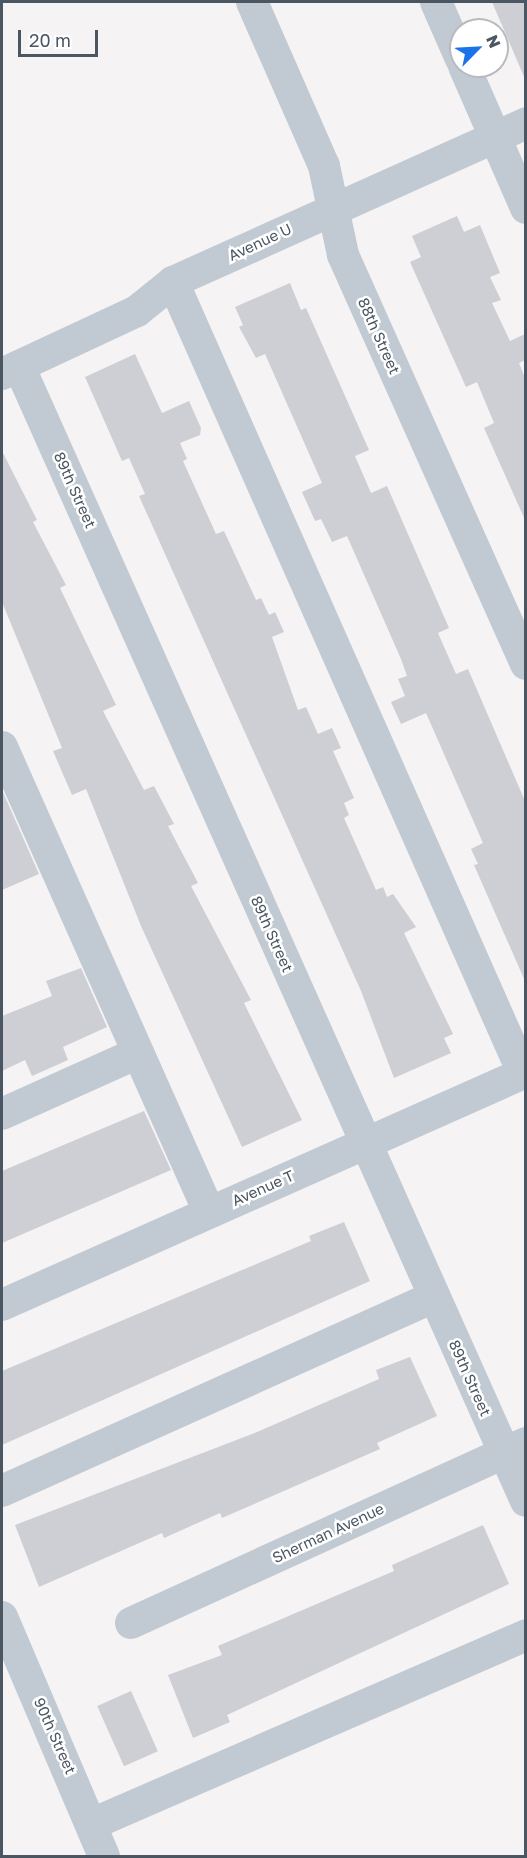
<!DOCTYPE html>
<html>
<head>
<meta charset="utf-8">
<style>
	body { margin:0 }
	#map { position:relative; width:527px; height:1858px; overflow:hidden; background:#f5f3f3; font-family:"Golos Text",sans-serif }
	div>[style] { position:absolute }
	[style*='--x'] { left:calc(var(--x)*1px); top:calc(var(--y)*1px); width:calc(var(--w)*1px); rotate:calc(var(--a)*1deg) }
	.building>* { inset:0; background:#cdcfd5; transform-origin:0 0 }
	.minor>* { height:32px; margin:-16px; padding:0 16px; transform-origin:16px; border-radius:16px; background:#c1cad2 }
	span { translate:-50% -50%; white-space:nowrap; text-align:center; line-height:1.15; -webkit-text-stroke:5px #fff; paint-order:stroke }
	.street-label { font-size:15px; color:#4a5661 }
	.frame { position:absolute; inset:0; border:3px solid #4a5661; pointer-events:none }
	.north { position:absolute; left:449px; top:18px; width:60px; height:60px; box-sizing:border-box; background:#fff; border:2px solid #b7bbc0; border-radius:50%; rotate:66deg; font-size:16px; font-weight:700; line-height:24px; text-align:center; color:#4a5661 }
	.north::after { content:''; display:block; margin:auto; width:21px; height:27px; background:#1a73e8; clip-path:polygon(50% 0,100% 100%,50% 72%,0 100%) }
	.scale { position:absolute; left:18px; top:30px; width:80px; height:27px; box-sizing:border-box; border:3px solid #4a5661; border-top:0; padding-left:8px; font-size:18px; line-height:21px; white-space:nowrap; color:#4a5661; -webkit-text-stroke:4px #fff; paint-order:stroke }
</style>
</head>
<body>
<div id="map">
	<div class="building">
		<div style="clip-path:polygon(492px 2px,525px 2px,525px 79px)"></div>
		<div style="clip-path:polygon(457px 216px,464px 232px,480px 225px,500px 273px,490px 277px,501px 300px,492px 303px,510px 341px,525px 334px,525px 360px,519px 363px,525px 378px,525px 520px,484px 428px,494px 423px,477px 382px,466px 387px,410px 262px,421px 257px,412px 236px)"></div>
		<div style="clip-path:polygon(290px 283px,301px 310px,306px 308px,369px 450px,355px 456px,371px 493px,387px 486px,449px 628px,438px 633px,456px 674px,468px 669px,525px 801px,525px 981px,474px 865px,478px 864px,471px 849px,483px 843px,426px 713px,401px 724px,391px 702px,405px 696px,398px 679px,407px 676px,401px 659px,347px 536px,332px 542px,321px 519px,315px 521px,302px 492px,322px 483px,265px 354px,256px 358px,239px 327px,243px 325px,235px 307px)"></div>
		<div style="clip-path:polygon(135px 354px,162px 413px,189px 401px,201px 428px,200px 435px,180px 443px,187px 459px,183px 461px,216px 534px,224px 531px,256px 600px,261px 598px,269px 615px,275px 612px,284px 632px,272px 637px,298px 710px,306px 707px,318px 734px,332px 728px,341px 748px,333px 751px,354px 798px,344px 803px,349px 815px,344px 818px,376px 890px,383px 887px,387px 897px,393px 894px,416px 927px,404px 933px,453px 1034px,444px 1038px,451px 1053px,394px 1078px,361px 991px,139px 496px,145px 494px,129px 458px,122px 461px,85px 377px)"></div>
		<div style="clip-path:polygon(2px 451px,37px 520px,33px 522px,66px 585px,60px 588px,116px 705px,103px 711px,144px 790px,154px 786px,174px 824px,168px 826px,198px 883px,191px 886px,251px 1000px,244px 1003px,302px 1120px,242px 1147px,141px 926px,86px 789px,72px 795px,53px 751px,62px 748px,2px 602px)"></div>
		<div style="clip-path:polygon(2px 790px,39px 874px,2px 890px)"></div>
		<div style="clip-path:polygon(81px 968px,107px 1027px,63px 1047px,68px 1060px,32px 1076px,25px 1060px,2px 1071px,2px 1016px,52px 996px,46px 981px)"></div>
		<div style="clip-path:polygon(144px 1111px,171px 1170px,2px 1243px,2px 1171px)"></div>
		<div style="clip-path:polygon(344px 1222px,370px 1281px,2px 1445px,2px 1371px,311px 1241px,309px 1236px)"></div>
		<div style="clip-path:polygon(410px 1357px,437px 1416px,377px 1443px,380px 1449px,222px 1518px,220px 1513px,164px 1538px,162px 1533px,39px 1587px,15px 1525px,257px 1432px,379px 1379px,376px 1370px)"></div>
		<div style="clip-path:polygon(483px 1525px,509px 1584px,227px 1715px,230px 1722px,193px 1738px,168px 1675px,222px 1655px,218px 1646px,394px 1571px,392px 1565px)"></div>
		<div style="left:131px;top:1691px;width:66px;height:37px;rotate:66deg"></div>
	</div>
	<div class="minor">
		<div style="--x:252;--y:2;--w:179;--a:66.3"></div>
		<div style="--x:324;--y:166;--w:91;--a:77.9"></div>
		<div style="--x:343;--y:255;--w:448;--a:65.9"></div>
		<div style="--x:436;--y:2;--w:62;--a:66.3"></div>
		<div style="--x:464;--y:66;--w:155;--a:66.4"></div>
		<div style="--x:173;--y:282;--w:865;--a:66.13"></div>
		<div style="--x:19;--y:366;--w:1243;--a:65.93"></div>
		<div style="--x:2;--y:374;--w:149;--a:-25"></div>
		<div style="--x:137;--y:311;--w:46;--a:-38.9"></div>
		<div style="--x:173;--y:282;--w:387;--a:-24.2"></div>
		<div style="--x:2;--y:747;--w:509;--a:66"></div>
		<div style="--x:2;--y:1114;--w:149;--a:-24.2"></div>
		<div style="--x:2;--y:1305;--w:573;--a:-23.97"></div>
		<div style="--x:2;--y:1491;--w:474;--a:-24.2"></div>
		<div style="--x:2;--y:1617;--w:260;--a:66.9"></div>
		<div style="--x:131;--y:1623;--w:434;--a:-24.5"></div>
		<div style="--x:92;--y:1824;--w:473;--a:-23.5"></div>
	</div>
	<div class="street-label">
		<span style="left:260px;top:242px;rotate:-25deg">Avenue U</span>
		<span style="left:379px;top:336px;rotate:66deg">88th Street</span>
		<span style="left:75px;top:490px;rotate:66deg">89th Street</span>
		<span style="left:272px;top:934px;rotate:66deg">89th Street</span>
		<span style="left:263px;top:1188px;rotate:-24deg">Avenue T</span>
		<span style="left:470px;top:1378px;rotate:66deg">89th Street</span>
		<span style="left:328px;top:1533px;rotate:-25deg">Sherman Avenue</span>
		<span style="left:55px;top:1736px;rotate:66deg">90th Street</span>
	</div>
	<div class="frame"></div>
	<div class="north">N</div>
	<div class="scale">20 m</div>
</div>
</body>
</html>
